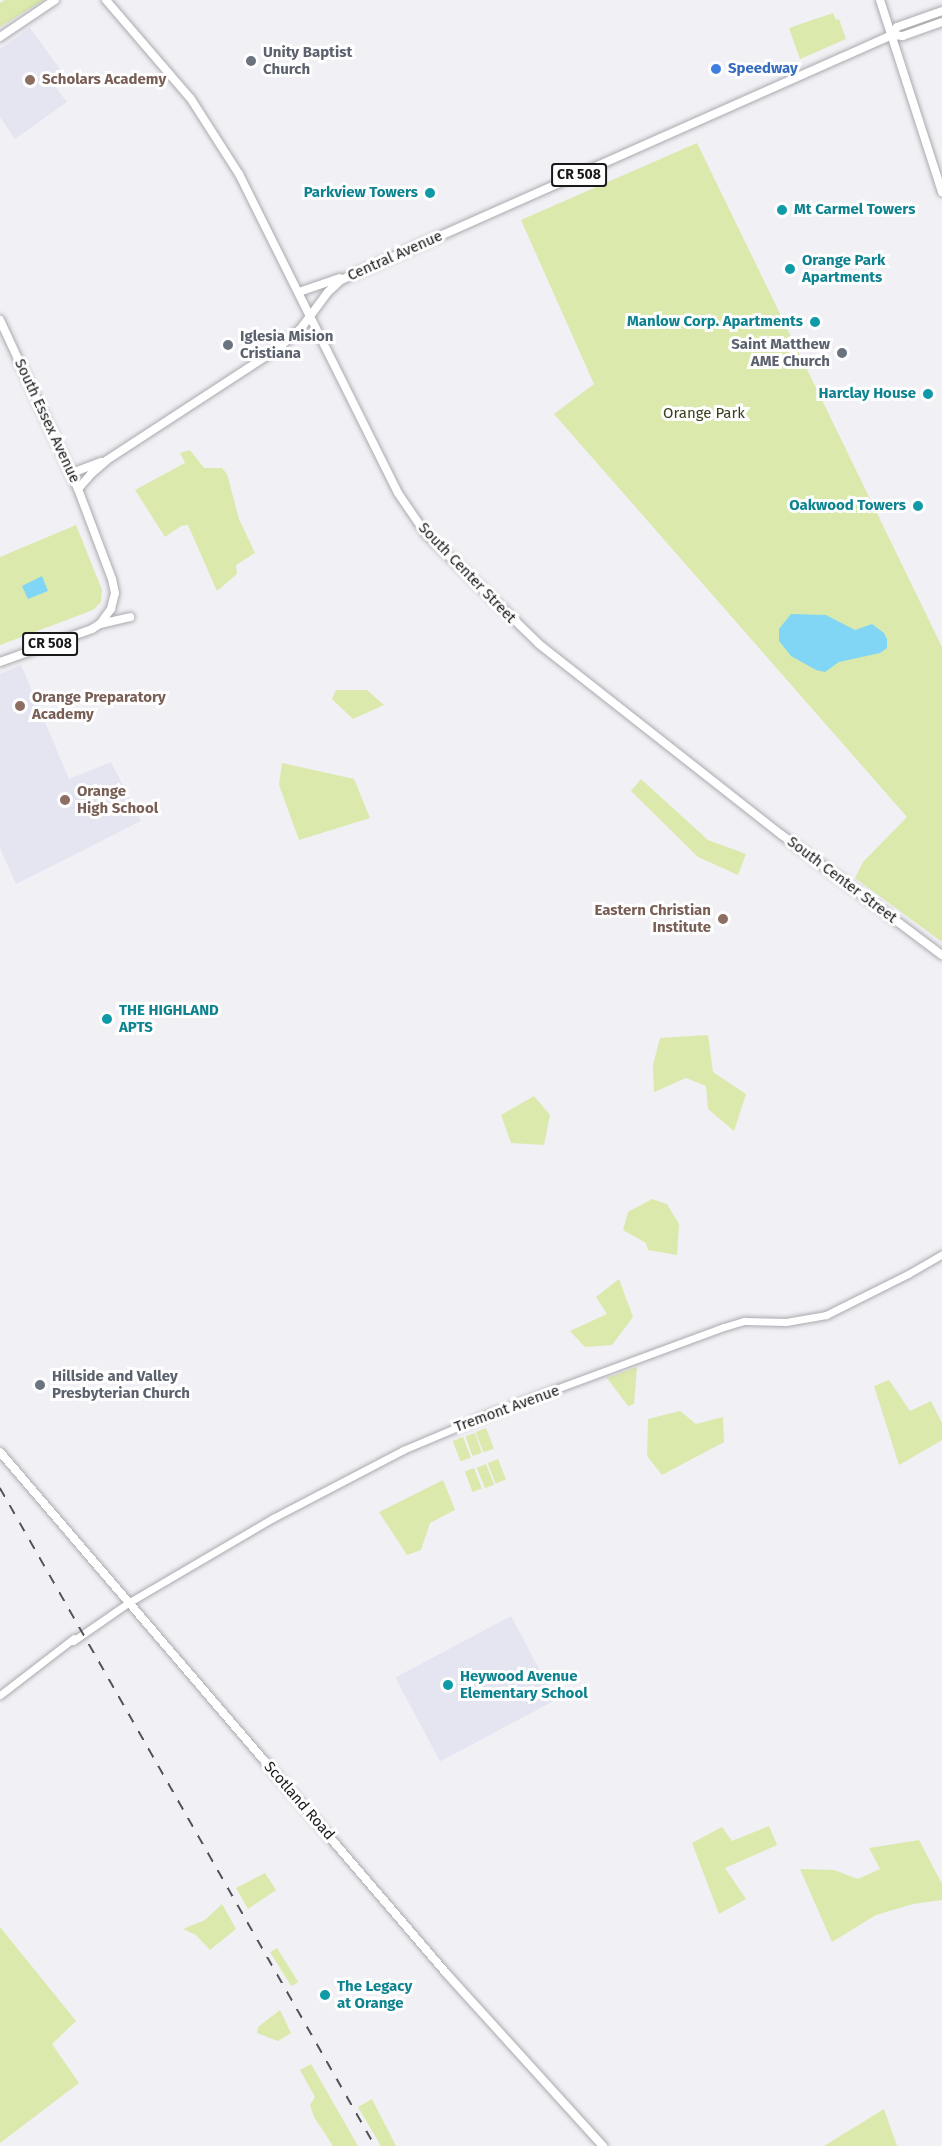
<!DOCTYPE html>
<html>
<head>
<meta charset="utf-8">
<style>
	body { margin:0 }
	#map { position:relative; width:942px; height:2146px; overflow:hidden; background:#f0f0f5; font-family:"Fira Sans",sans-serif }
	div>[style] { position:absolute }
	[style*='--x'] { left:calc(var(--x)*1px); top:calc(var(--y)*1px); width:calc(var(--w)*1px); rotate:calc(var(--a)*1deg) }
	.built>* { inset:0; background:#e4e5f1; transform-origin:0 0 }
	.green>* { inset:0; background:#dbe9ac; transform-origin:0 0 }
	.water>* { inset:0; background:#81d6f6 }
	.roads { filter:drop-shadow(0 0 2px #aaaaaf) drop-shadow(0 0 2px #aaaaaf) }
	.tertiary>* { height:7px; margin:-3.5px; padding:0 3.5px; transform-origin:3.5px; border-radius:3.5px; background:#fff }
	.secondary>* { height:8px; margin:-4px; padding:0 4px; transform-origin:4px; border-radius:4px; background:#fff }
	.primary>* { height:8px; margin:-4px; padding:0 4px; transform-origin:4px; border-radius:4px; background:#fff }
	.rail>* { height:1.5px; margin-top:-0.75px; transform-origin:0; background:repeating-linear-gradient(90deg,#525255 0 10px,transparent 0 20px) }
	.dots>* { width:16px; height:16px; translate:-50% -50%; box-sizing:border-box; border:3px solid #fefeff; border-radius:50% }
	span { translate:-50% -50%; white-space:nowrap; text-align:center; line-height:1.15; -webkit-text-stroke:6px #fefeff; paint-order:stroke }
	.shield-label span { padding:2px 4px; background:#fefeff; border:2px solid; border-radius:4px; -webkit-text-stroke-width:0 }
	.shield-label { font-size:14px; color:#19191b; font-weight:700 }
	.worship-label { font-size:15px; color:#5b616d; font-weight:700 }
	.left { translate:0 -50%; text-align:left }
	.right { translate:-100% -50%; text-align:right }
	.shop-label { font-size:15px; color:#366cbe; font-weight:700 }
	.education-label { font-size:15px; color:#785e54; font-weight:700 }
	.culture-label { font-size:15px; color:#0d838f; font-weight:700 }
	.street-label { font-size:15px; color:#19191b }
	.park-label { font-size:15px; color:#39401b }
</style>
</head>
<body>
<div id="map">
	<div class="built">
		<div style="clip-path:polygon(30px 28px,65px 76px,53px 84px,67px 102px,15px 139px,0 117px,0 49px)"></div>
		<div style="clip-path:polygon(21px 665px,69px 779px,111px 762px,141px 821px,16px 884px,0 848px,0 674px)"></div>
		<div style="left:511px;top:1616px;width:95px;height:131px;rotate:62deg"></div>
	</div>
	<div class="green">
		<div style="clip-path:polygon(5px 0,44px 0,0 27px,0 3px)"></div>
		<div style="clip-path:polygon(833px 13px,836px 20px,839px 19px,846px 39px,800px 59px,789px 28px)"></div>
		<div style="clip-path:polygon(697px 143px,942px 647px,942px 942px,855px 878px,863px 862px,907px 817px,554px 414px,594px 384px,521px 220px)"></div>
		<div style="clip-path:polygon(190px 450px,204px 468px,222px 468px,227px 474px,239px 519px,255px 553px,236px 565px,237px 574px,217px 591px,188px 525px,181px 526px,165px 537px,135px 490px,185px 463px,180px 453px)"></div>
		<div style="clip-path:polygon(76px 525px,102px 590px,101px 602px,93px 610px,0 645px,0 557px)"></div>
		<div style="clip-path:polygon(336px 690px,367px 690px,384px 705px,353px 719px,332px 699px)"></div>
		<div style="clip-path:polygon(282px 763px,354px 779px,370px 818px,299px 840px,279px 785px)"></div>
		<div style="clip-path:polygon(641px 779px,708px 840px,746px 854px,738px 875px,698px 857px,631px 791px)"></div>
		<div style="clip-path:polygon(708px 1035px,713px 1072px,746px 1094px,734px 1131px,708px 1109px,706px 1086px,686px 1078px,654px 1092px,653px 1065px,660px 1038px)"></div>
		<div style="clip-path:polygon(534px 1096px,550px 1115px,544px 1145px,511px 1143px,501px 1115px)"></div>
		<div style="clip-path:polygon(652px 1199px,667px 1204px,679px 1224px,677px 1255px,648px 1250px,646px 1243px,623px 1230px,628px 1212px)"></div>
		<div style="clip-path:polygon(619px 1279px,633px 1317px,612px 1345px,585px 1347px,570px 1331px,607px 1314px,596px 1297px)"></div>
		<div style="clip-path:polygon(637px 1367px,634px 1404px,628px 1406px,607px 1378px)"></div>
		<div style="clip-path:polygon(889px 1380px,910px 1411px,931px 1401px,942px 1423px,942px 1440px,899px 1465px,874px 1386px)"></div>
		<div style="clip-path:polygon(680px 1411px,696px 1424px,723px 1417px,724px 1442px,662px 1475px,647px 1456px,648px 1419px)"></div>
		<div style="left:486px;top:1428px;width:22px;height:11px;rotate:69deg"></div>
		<div style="left:475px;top:1433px;width:21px;height:10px;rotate:71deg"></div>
		<div style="left:463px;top:1437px;width:22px;height:11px;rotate:69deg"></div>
		<div style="left:498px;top:1459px;width:22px;height:11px;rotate:69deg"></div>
		<div style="left:486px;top:1464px;width:22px;height:10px;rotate:68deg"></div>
		<div style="left:474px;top:1468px;width:22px;height:10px;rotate:69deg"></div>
		<div style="clip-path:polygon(443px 1480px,455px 1510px,430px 1523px,421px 1550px,407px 1555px,379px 1512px)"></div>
		<div style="clip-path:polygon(769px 1826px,777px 1845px,725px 1868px,746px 1899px,719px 1914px,692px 1843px,722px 1827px,732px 1841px)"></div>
		<div style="clip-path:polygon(919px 1840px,942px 1884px,942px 1900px,913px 1904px,876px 1915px,832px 1942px,800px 1869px,834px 1870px,858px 1879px,880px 1869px,869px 1848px)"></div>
		<div style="clip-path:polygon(265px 1873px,276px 1890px,248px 1909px,236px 1888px)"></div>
		<div style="clip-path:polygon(222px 1904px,236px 1929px,210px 1950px,196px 1935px,183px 1929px,205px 1920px)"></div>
		<div style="clip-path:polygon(0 1927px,76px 2021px,52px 2044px,79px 2083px,0 2143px)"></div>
		<div style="left:277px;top:1948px;width:40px;height:8px;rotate:58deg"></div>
		<div style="clip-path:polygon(280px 2010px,291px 2033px,278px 2041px,257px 2033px,258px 2027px)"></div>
		<div style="clip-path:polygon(311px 2064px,358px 2146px,333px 2146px,314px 2117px,310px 2105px,315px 2097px,300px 2070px)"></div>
		<div style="clip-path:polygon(372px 2099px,396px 2146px,381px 2146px,358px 2107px)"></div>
		<div style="clip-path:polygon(884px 2109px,897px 2146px,824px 2146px)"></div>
	</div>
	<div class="water">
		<div style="clip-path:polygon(42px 576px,48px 591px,28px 599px,22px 586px)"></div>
		<div style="clip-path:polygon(791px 614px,826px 615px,855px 630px,872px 624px,884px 633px,887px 639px,887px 648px,880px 653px,839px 662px,825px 672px,816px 670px,791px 656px,779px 641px,779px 629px)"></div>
	</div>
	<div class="roads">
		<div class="tertiary">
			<div style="--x:73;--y:1641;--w:67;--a:-34.6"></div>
			<div style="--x:128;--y:1603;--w:168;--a:-30.4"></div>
			<div style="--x:273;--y:1518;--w:147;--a:-27.6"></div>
			<div style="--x:403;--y:1450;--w:95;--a:-22.8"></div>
			<div style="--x:491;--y:1413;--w:248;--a:-20.3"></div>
			<div style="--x:724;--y:1327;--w:21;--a:-17"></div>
			<div style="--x:744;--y:1321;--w:42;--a:1.4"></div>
			<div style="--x:786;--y:1322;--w:41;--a:-9.9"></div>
			<div style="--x:826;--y:1315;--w:92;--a:-26.6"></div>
			<div style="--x:908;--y:1274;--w:39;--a:-30"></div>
			<div style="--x:0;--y:1695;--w:93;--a:-37.6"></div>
		</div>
		<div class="secondary">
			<div style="--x:106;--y:0;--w:130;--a:49.4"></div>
			<div style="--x:191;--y:99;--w:89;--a:57.4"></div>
			<div style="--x:239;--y:174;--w:356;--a:63.5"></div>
			<div style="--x:398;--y:493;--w:50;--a:55.7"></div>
			<div style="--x:426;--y:534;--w:158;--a:44.2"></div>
			<div style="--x:539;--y:644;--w:309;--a:38.2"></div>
			<div style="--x:782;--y:835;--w:200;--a:36.9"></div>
			<div style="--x:880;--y:0;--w:202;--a:72.1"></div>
			<div style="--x:0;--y:37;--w:66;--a:-33.9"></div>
			<div style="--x:0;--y:320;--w:186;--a:65.2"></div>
			<div style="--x:0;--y:1452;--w:686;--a:49.43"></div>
			<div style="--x:446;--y:1973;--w:234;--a:47.8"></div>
		</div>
		<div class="primary">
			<div style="--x:892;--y:35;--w:9;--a:-58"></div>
			<div style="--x:897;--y:27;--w:48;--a:-19.6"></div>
			<div style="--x:299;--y:292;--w:43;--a:-18.9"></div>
			<div style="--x:72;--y:473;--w:31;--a:-21"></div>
			<div style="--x:100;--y:624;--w:31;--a:-13"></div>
			<div style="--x:0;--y:662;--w:98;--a:-19.7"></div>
			<div style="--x:92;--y:629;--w:9;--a:-32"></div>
			<div style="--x:100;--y:624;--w:19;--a:-54"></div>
			<div style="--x:111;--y:609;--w:16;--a:-76"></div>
			<div style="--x:115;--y:593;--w:14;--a:-102"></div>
			<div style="--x:112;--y:579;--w:96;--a:-110.7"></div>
			<div style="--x:78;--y:489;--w:20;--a:-49"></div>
			<div style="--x:91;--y:474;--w:21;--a:-41"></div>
			<div style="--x:107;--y:460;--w:202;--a:-33.1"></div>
			<div style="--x:276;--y:350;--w:35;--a:-41"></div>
			<div style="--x:302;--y:327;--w:44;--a:-53.4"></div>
			<div style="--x:328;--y:292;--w:18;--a:-43"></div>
			<div style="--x:341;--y:280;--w:603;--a:-23.97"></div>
			<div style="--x:892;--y:35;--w:11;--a:5"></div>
			<div style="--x:903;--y:36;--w:41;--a:-19.7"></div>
		</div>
	</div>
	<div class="rail">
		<div style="--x:0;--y:1488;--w:757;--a:60.32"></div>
	</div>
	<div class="dots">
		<div style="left:251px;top:61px;background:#6b7280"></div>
		<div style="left:716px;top:69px;background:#3f7fe0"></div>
		<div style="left:30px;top:80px;background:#8d6e63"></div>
		<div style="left:430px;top:193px;background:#0f9aa8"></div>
		<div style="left:782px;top:210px;background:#0f9aa8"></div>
		<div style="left:790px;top:269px;background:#0f9aa8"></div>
		<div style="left:815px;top:322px;background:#0f9aa8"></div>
		<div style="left:228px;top:345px;background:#6b7280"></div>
		<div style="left:842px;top:353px;background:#6b7280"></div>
		<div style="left:928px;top:394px;background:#0f9aa8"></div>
		<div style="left:918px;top:506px;background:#0f9aa8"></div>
		<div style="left:20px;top:706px;background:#8d6e63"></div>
		<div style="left:65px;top:800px;background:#8d6e63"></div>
		<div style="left:723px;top:919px;background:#8d6e63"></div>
		<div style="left:107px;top:1019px;background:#0f9aa8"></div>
		<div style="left:40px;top:1385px;background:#6b7280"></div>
		<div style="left:448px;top:1685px;background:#0f9aa8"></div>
		<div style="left:325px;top:1995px;background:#0f9aa8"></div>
	</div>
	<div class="shield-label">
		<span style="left:579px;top:175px">CR 508</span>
		<span style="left:50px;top:644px">CR 508</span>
	</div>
	<div class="worship-label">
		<span class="left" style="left:263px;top:61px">Unity Baptist<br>Church</span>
		<span class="left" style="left:240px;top:345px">Iglesia Mision<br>Cristiana</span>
		<span class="right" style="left:830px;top:353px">Saint Matthew<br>AME Church</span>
		<span class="left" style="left:52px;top:1385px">Hillside and Valley<br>Presbyterian Church</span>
	</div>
	<div class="shop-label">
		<span class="left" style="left:728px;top:69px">Speedway</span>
	</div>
	<div class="education-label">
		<span class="left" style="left:42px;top:80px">Scholars Academy</span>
		<span class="left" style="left:32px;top:706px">Orange Preparatory<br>Academy</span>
		<span class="left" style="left:77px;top:800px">Orange<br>High School</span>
		<span class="right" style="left:711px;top:919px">Eastern Christian<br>Institute</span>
	</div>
	<div class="culture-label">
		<span class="right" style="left:418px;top:193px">Parkview Towers</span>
		<span class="left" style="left:794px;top:210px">Mt Carmel Towers</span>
		<span class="left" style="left:802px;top:269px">Orange Park<br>Apartments</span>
		<span class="right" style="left:803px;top:322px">Manlow Corp. Apartments</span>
		<span class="right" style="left:916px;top:394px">Harclay House</span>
		<span class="right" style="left:906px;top:506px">Oakwood Towers</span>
		<span class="left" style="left:119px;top:1019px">THE HIGHLAND<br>APTS</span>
		<span class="left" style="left:460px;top:1685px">Heywood Avenue<br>Elementary School</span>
		<span class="left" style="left:337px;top:1995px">The Legacy<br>at Orange</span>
	</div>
	<div class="street-label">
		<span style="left:395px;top:256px;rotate:-24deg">Central Avenue</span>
		<span style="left:47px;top:421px;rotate:65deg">South Essex Avenue</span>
		<span style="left:467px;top:573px;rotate:46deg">South Center Street</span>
		<span style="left:842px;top:880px;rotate:37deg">South Center Street</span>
		<span style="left:507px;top:1409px;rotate:-20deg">Tremont Avenue</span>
		<span style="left:299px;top:1801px;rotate:49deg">Scotland Road</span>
	</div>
	<div class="park-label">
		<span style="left:704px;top:414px">Orange Park</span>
	</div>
</div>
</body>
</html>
